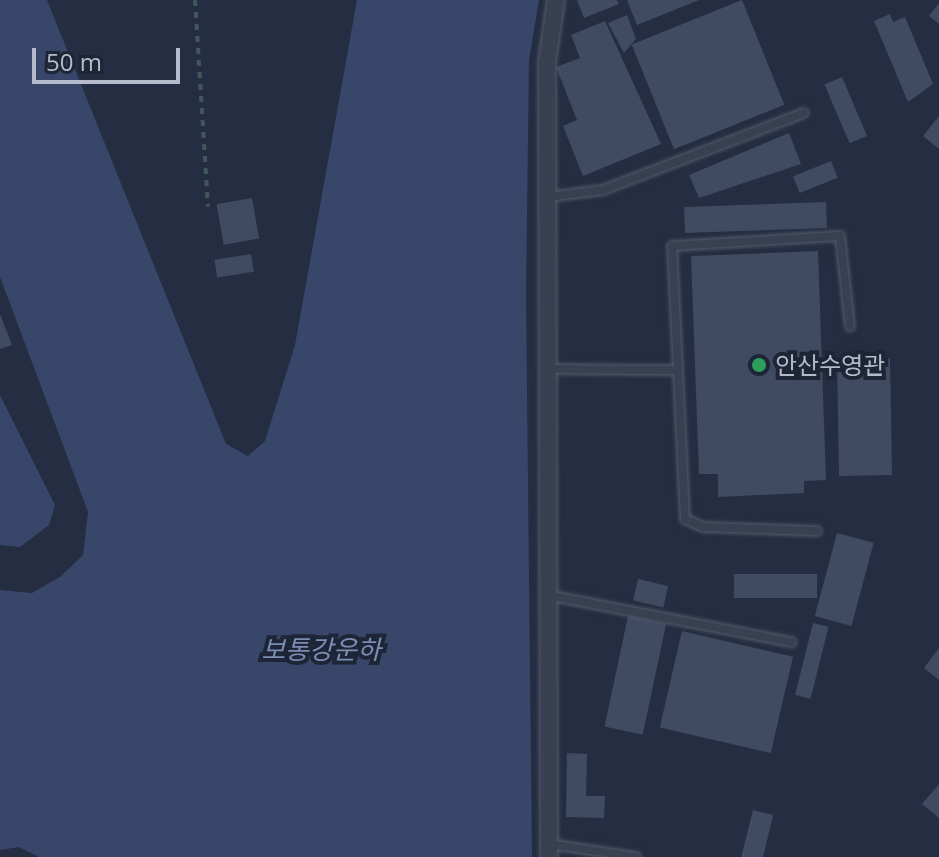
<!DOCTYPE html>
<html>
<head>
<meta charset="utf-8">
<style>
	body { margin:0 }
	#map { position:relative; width:939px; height:857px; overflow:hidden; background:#242d41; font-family:"Open Sans","Noto Sans KR",sans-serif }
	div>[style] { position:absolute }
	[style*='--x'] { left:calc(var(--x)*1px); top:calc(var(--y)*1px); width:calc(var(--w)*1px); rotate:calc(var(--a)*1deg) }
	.water>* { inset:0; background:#374669 }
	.building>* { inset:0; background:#404a61; transform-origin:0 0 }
	.path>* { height:4px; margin-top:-2px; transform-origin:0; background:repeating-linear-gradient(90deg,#41575c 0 6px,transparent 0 12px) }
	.roads { filter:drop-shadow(0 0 2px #535b6b) drop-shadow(0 0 2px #535b6b) }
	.service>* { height:8px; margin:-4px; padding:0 4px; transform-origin:4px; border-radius:4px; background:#394051 }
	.minor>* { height:16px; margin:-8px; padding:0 8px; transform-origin:8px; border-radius:8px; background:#394051 }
	.dots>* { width:22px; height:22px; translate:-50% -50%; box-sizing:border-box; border:4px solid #1d2536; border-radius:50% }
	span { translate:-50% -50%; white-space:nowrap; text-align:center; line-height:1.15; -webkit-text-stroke:8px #1d2536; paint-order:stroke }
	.poi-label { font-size:24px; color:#b5bbcb }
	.left { translate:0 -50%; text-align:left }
	.water-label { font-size:26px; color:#7c8db3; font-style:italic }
	.scale { position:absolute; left:32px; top:48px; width:148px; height:36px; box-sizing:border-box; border:4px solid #b5bbcb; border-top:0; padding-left:10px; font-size:24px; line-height:28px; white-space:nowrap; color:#b5bbcb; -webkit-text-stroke:6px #1d2536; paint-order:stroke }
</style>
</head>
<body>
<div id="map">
	<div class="water">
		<div style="clip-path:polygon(0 0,47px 0,226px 444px,248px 456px,265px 441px,295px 345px,357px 0,539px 0,529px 60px,526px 295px,532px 857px,39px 857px,19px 847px,0 850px,0 590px,32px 593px,60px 577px,83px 555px,88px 512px,0 277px)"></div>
		<div style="clip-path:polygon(0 395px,55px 505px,49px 525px,20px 547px,0 545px)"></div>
	</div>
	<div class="building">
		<div style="clip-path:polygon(577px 0,617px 0,619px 4px,584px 18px)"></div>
		<div style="clip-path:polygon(627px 0,699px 0,637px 25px)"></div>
		<div style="left:742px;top:0;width:113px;height:119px;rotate:68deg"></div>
		<div style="clip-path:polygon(939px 3px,939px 24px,929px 16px)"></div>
		<div style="clip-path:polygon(890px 14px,893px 22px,905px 17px,933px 84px,908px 102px,874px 21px)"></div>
		<div style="clip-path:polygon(627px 15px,636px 39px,624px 53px,608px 23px)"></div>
		<div style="clip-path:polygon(605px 21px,661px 144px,583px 176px,563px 126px,577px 120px,556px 67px,580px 58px,571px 35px)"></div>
		<div style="left:842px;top:77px;width:64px;height:19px;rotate:67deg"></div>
		<div style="clip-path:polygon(939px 116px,939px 149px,923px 136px)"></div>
		<div style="clip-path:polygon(789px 133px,801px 164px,699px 198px,689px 175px)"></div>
		<div style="left:831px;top:161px;width:18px;height:41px;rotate:68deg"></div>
		<div style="left:252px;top:198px;width:41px;height:36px;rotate:80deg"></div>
		<div style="left:826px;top:202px;width:26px;height:142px;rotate:88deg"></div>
		<div style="clip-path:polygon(818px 251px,826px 480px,804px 481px,804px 493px,718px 497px,718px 474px,699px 474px,691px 256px)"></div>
		<div style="left:251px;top:254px;width:18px;height:37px;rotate:81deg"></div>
		<div style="clip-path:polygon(0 314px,12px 345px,0 349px)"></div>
		<div style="left:890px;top:358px;width:117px;height:53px;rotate:89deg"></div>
		<div style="left:837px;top:533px;width:38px;height:86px;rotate:15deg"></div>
		<div style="left:734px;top:574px;width:83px;height:24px"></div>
		<div style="left:638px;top:579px;width:31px;height:22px;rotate:13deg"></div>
		<div style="left:628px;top:616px;width:39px;height:113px;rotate:12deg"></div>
		<div style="left:813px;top:623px;width:16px;height:74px;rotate:14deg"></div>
		<div style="left:682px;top:631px;width:114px;height:99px;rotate:13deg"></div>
		<div style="clip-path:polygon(939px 648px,939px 680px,924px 668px)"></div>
		<div style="clip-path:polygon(567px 753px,587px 754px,586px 796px,605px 796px,604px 818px,566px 817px)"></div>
		<div style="clip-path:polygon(939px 784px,939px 818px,922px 804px)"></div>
		<div style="left:753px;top:810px;width:21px;height:49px;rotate:14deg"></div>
	</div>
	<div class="path">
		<div style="--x:195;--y:0;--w:207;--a:86.4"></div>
	</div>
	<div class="roads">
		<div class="service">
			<div style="--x:548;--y:197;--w:55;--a:-7.3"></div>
			<div style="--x:603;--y:190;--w:215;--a:-21"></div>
			<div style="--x:550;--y:369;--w:127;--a:0.5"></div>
			<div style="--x:817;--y:531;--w:114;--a:-178"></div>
			<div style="--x:703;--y:527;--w:20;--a:-156"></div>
			<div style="--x:685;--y:519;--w:273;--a:-92.7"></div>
			<div style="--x:672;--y:246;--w:168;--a:-3.4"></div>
			<div style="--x:840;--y:236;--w:91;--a:83.7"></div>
			<div style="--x:552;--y:596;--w:244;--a:10.9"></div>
			<div style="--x:549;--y:844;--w:88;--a:8.5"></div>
		</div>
		<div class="minor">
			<div style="--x:549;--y:857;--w:795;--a:-90.14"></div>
			<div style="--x:547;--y:62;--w:63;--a:-81.7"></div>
		</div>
	</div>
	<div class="dots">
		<div style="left:759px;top:365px;background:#2e9e5b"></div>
	</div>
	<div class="poi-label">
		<span class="left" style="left:775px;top:365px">안산수영관</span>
	</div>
	<div class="water-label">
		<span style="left:321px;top:650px">보통강운하</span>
	</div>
	<div class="scale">50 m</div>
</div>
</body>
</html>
